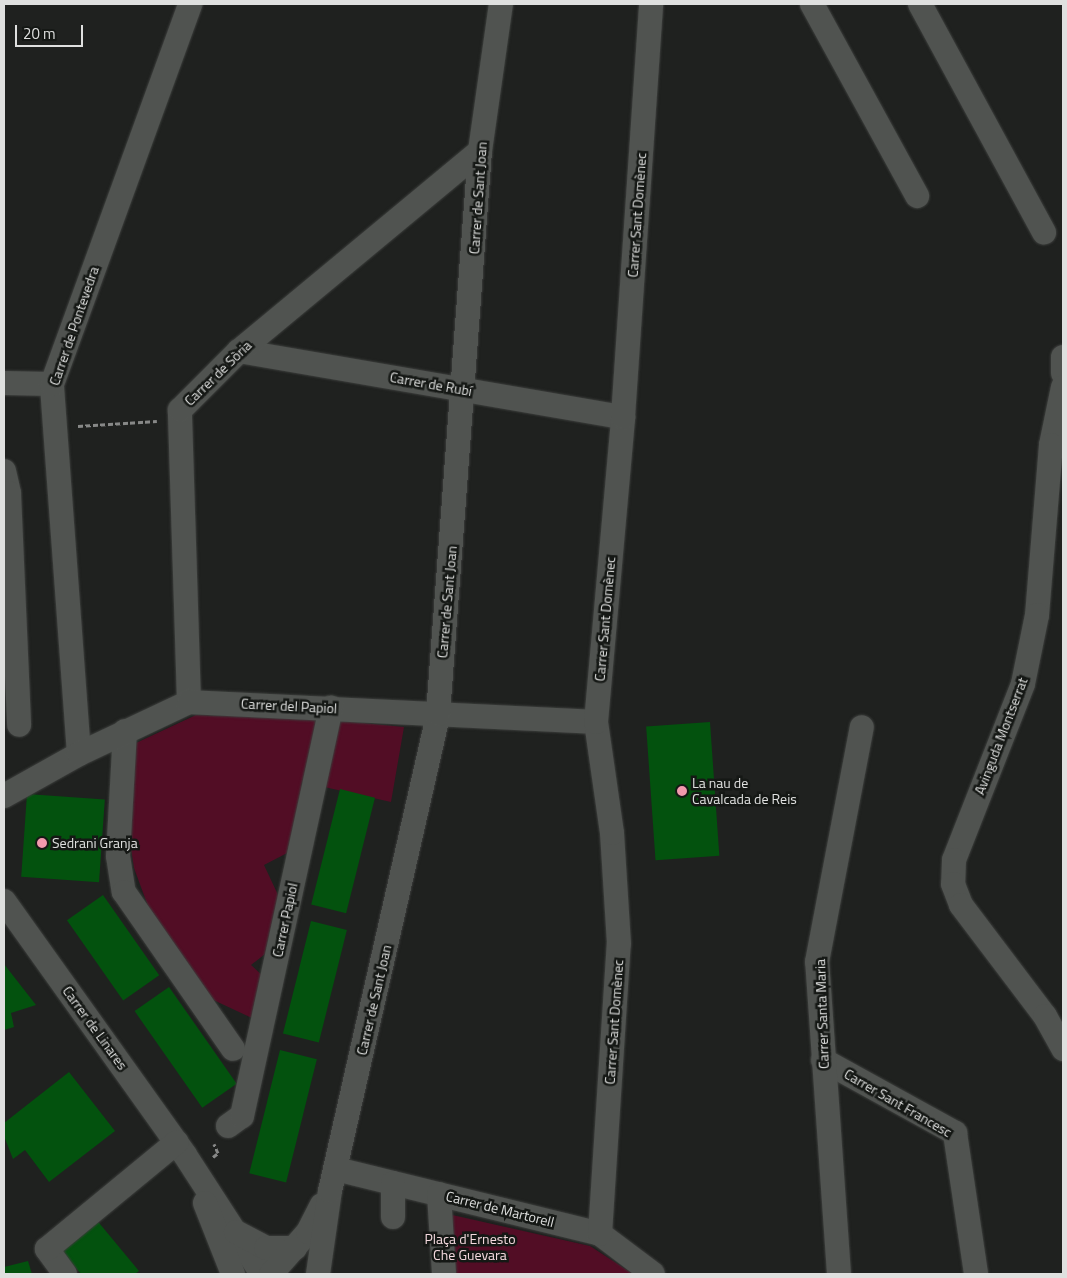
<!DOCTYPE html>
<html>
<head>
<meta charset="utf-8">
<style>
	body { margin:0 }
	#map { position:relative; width:1067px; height:1278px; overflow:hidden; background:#1f211f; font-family:"Titillium Web",sans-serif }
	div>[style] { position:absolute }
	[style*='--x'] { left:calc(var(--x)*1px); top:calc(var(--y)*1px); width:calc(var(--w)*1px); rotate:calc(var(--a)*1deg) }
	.green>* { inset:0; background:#520d25 }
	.building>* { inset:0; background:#03520e; transform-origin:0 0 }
	.path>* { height:3px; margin-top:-1.5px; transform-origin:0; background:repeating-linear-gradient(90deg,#878887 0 5px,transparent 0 7.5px) }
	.roads { filter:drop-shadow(0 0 1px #3c3e3c) drop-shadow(0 0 1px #3c3e3c) }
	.minor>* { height:24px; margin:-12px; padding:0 12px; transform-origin:12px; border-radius:12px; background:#505350 }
	.dots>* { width:14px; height:14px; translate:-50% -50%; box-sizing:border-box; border:2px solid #151815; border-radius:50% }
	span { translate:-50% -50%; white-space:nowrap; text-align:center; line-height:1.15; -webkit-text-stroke:5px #151815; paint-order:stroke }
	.street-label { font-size:14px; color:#dfe0df }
	.poi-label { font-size:14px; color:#dfe0df }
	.left { translate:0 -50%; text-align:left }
	.park-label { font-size:14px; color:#f4d9de }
	.frame { position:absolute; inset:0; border:5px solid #dfe0df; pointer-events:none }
	.scale { position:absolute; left:15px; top:25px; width:68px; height:22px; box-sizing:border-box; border:2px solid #dfe0df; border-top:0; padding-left:6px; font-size:15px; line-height:18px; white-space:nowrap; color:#dfe0df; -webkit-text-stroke:4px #151815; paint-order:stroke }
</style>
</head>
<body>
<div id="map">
	<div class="green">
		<div style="clip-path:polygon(196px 715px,312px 718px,404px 727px,391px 802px,302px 782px,293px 850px,264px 865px,279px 897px,270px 950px,251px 965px,264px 977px,254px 1019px,207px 997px,152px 917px,134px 868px,130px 842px,136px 743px)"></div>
		<div style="clip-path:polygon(439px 1212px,590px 1246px,633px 1274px,444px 1274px)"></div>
	</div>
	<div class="building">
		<div style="left:710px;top:722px;width:134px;height:64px;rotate:86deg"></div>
		<div style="left:340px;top:789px;width:36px;height:119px;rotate:14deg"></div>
		<div style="left:27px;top:794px;width:78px;height:83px;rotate:4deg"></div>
		<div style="left:103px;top:895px;width:98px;height:44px;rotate:55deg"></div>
		<div style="left:311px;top:921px;width:37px;height:116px;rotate:14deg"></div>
		<div style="clip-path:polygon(4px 964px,36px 1005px,11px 1013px,14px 1027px,4px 1030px)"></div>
		<div style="left:169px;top:987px;width:118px;height:42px;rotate:55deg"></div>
		<div style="left:280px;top:1050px;width:38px;height:127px;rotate:14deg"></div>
		<div style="clip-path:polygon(69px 1072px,115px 1131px,49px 1182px,25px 1150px,13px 1159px,4px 1136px,4px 1123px)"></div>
		<div style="clip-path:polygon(95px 1218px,139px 1271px,135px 1274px,81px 1274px,59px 1248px)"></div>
		<div style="clip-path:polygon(28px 1261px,32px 1274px,4px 1274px,4px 1267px)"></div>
	</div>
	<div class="path">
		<div style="--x:78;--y:426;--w:79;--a:-3.6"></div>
		<div style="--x:213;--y:1157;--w:6;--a:-39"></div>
		<div style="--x:218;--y:1153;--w:10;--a:-114"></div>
	</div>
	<div class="roads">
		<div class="minor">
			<div style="--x:812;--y:4;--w:219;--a:61.3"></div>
			<div style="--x:920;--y:4;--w:260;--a:61.5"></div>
			<div style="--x:239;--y:351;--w:390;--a:9.8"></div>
			<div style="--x:1063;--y:357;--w:16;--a:90"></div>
			<div style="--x:4;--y:383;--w:48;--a:1.2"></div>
			<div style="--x:1063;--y:387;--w:59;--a:101.7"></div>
			<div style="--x:1051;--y:445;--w:171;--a:94.7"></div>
			<div style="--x:1037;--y:615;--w:70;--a:101.5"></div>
			<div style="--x:1023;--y:684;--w:189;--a:111.4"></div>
			<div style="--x:954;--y:860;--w:24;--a:92"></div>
			<div style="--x:953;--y:884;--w:22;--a:69"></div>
			<div style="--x:961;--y:905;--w:139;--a:52.9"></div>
			<div style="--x:1045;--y:1016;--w:38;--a:61"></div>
			<div style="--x:4;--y:471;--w:23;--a:77"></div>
			<div style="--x:9;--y:493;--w:232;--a:87.5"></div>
			<div style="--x:189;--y:702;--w:292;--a:-91.8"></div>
			<div style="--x:180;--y:410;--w:83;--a:-45"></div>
			<div style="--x:239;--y:351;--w:313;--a:-39.7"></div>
			<div style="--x:125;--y:731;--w:125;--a:93.2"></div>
			<div style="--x:118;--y:856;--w:36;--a:81"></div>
			<div style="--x:124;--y:892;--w:191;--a:55.2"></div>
			<div style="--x:79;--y:754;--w:371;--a:-94.2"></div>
			<div style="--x:52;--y:384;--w:404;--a:-70"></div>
			<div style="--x:4;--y:796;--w:86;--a:-29.2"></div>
			<div style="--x:79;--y:754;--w:122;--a:-25.3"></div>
			<div style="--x:189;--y:702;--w:407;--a:2.8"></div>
			<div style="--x:4;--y:901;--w:312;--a:54.5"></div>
			<div style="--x:185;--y:1155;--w:142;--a:57.1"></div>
			<div style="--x:823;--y:1060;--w:151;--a:28.9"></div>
			<div style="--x:955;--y:1133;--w:143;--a:81.5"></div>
			<div style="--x:228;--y:1126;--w:17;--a:-36"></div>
			<div style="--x:242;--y:1116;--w:418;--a:-77.7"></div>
			<div style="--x:336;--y:1169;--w:272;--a:13.8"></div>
			<div style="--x:600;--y:1234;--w:66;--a:37"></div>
			<div style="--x:439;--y:1194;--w:80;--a:86.4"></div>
			<div style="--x:205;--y:1203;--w:76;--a:68.5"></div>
			<div style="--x:393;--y:1217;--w:34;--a:-90"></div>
			<div style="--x:236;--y:1232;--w:34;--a:28"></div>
			<div style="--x:266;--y:1248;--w:29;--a:0"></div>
			<div style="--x:600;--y:1234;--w:291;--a:-86.3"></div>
			<div style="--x:619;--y:944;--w:111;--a:-93.6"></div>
			<div style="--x:612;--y:833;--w:112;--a:-98.2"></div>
			<div style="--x:596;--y:722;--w:306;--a:-84.9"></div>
			<div style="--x:623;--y:417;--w:414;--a:-86.1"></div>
			<div style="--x:65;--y:1274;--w:31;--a:-126"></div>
			<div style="--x:47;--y:1249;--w:168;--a:-39.5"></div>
			<div style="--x:271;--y:1274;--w:56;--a:-48.6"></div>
			<div style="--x:308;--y:1232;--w:30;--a:-63"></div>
			<div style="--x:318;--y:1274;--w:84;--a:-81.8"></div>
			<div style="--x:330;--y:1191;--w:489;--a:-77.2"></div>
			<div style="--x:438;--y:714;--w:565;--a:-85.73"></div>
			<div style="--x:480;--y:151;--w:148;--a:-81.9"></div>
			<div style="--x:839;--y:1274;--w:313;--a:-94"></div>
			<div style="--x:817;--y:962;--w:239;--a:-79.2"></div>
		</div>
	</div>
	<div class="dots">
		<div style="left:682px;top:791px;background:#f29aad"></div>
		<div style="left:42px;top:843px;background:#f29aad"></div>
	</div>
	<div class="street-label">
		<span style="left:478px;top:198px;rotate:-86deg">Carrer de Sant Joan</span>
		<span style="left:637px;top:215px;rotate:-86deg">Carrer Sant Domènec</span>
		<span style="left:74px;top:326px;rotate:-71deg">Carrer de Pontevedra</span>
		<span style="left:218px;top:373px;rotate:-44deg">Carrer de Sòria</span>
		<span style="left:431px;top:384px;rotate:10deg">Carrer de Rubí</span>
		<span style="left:447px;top:602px;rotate:-85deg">Carrer de Sant Joan</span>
		<span style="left:605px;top:619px;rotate:-85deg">Carrer Sant Domènec</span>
		<span style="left:289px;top:706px;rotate:3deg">Carrer del Papiol</span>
		<span style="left:1001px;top:736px;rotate:-69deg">Avinguda Montserrat</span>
		<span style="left:285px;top:920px;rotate:-78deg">Carrer Papiol</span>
		<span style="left:374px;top:1000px;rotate:-77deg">Carrer de Sant Joan</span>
		<span style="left:822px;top:1014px;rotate:-92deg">Carrer Santa Maria</span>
		<span style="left:614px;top:1022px;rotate:-86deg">Carrer Sant Domènec</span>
		<span style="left:95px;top:1028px;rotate:54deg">Carrer de Linares</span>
		<span style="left:898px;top:1103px;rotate:30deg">Carrer Sant Francesc</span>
		<span style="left:500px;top:1209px;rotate:14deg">Carrer de Martorell</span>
	</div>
	<div class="poi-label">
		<span class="left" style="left:692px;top:791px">La nau de<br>Cavalcada de Reis</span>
		<span class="left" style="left:52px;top:843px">Sedrani Granja</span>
	</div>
	<div class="park-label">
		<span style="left:470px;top:1247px">Plaça d'Ernesto<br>Che Guevara</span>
	</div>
	<div class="frame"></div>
	<div class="scale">20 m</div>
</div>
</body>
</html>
